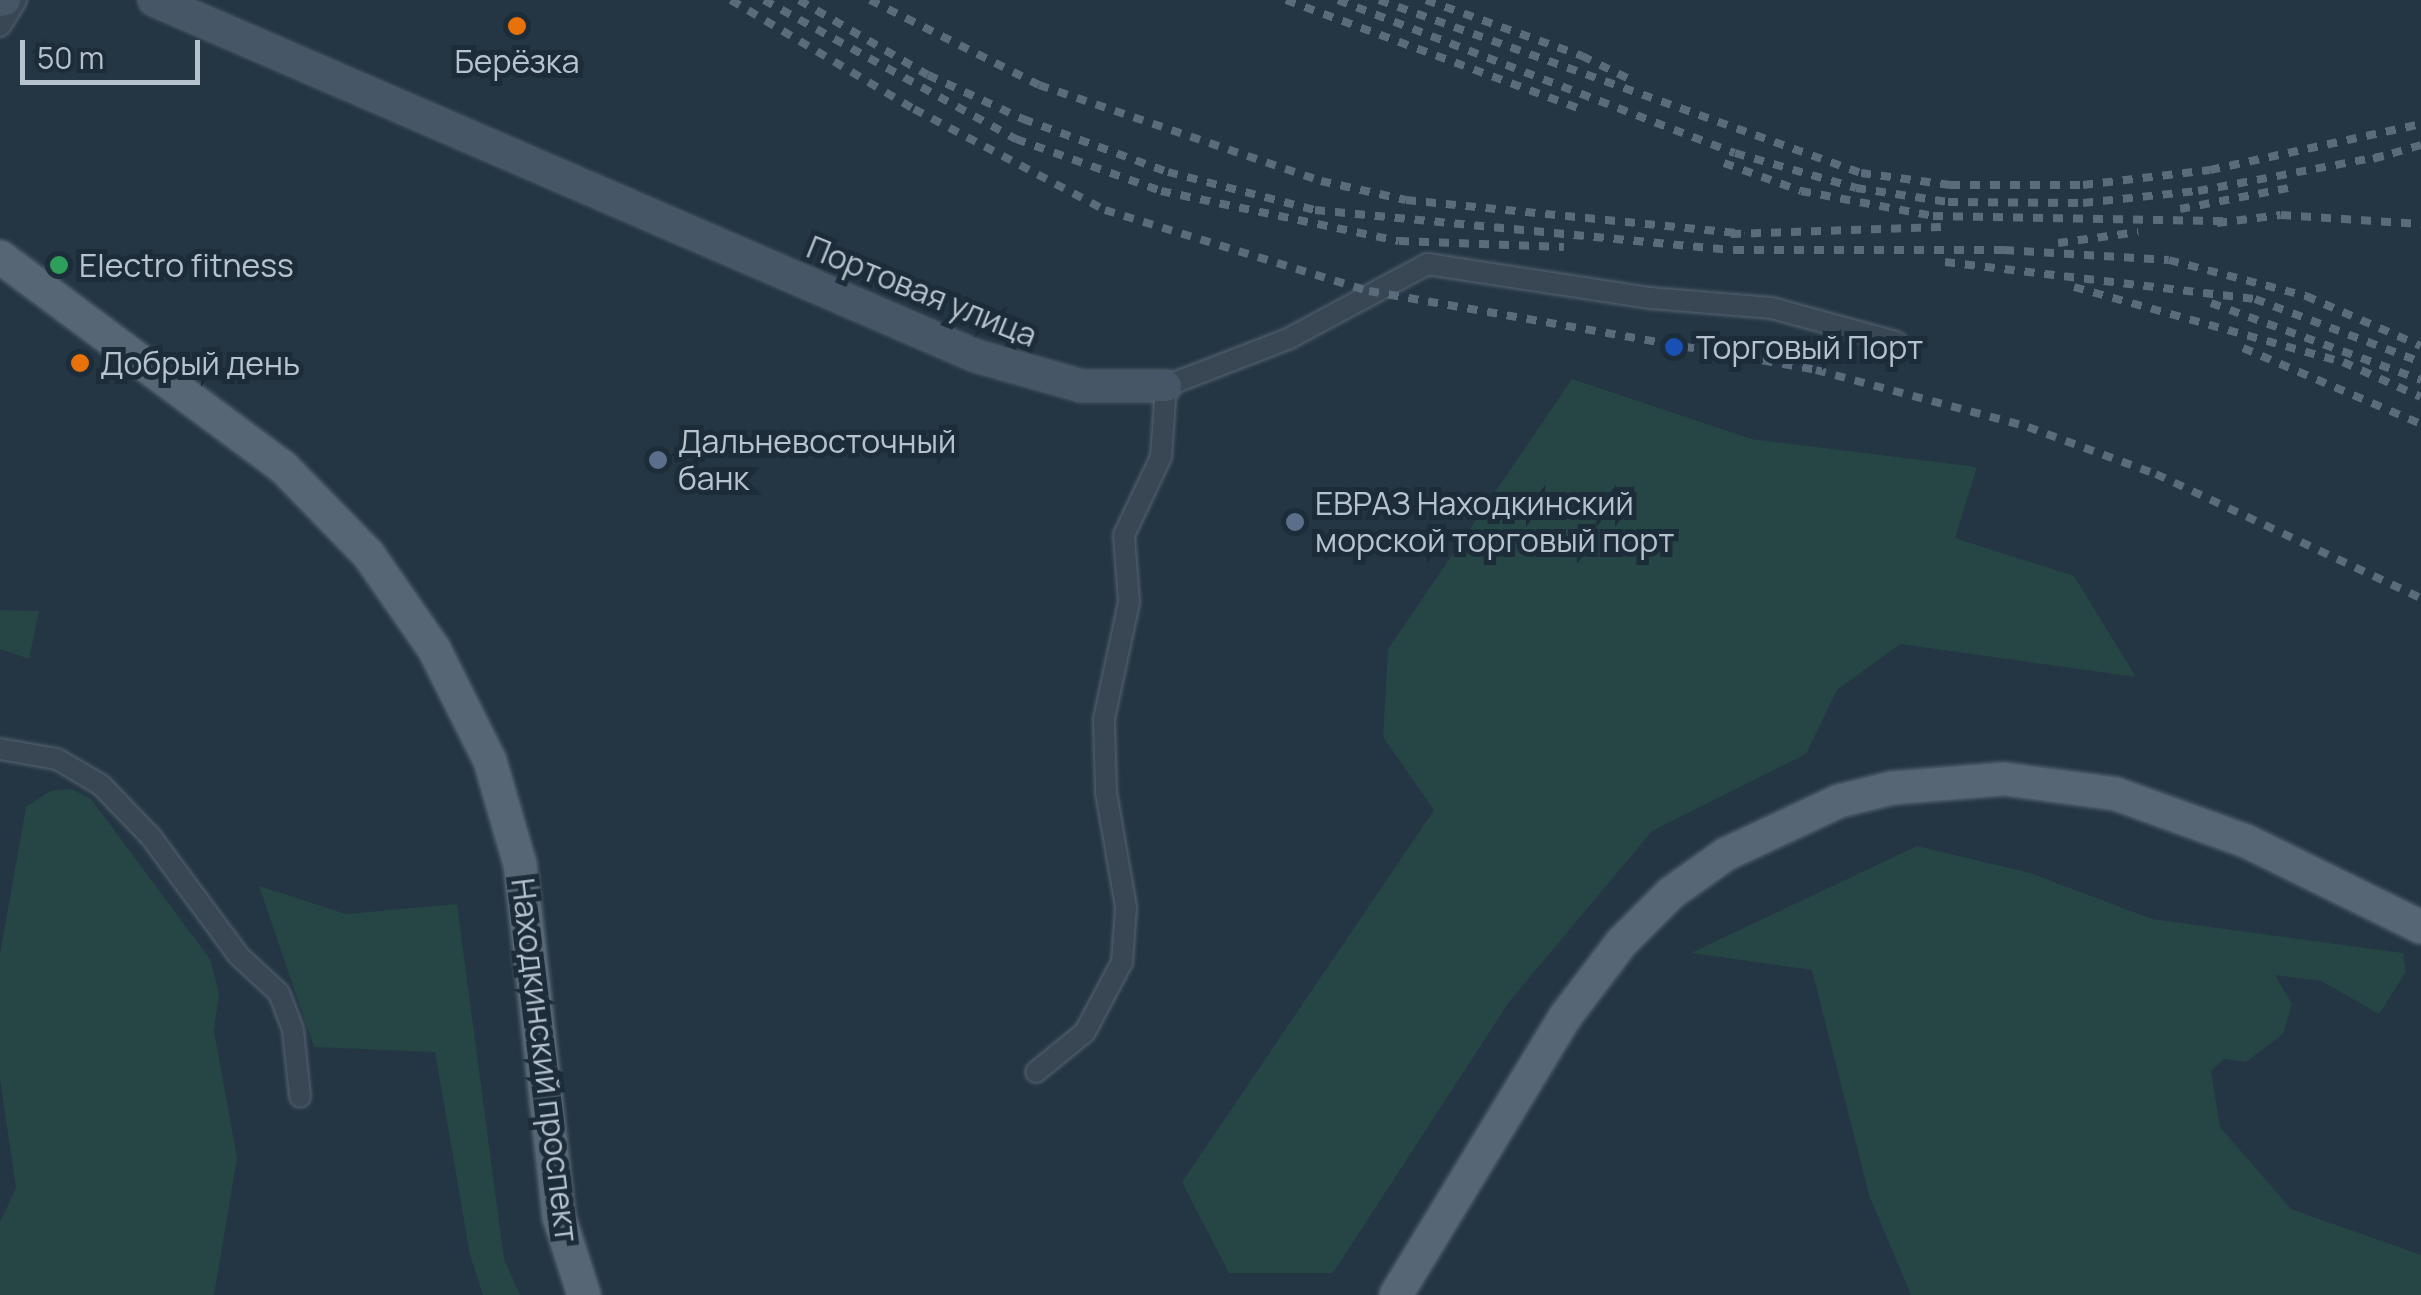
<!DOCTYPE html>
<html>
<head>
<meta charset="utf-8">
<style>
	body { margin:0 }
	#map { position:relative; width:2421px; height:1295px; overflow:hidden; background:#243544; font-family:Manrope,sans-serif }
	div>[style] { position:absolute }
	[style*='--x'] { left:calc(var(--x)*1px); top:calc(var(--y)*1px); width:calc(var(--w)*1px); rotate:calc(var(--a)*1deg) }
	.green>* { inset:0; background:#264545 }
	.roads { filter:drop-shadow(0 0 2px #576571) drop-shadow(0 0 2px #576571) }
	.street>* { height:20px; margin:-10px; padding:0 10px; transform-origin:10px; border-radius:10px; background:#394754 }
	.secondary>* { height:30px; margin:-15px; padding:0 15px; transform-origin:15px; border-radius:15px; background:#465667 }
	.primary>* { height:32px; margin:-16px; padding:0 16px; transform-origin:16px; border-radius:16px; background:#576674 }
	.rail>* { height:8px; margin-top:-4px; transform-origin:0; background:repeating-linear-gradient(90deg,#5a6b7b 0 10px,transparent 0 20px) }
	.dots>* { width:28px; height:28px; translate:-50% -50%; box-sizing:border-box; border:5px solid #1d2c39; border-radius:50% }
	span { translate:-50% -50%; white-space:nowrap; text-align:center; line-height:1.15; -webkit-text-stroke:10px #1d2c39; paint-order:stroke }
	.poi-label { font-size:32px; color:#b6c2cd }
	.left { translate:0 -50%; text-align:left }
	.street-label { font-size:32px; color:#b6c2cd }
	.scale { position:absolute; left:20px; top:40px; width:180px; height:45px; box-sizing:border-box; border:5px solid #b6c2cd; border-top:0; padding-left:12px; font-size:30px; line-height:35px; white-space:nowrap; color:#b6c2cd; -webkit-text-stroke:8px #1d2c39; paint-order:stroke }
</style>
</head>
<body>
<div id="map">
	<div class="green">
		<div style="clip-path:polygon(1572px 379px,1751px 439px,1977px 467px,1955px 538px,2074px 576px,2136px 677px,1900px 644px,1837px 690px,1806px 754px,1652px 831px,1509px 1002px,1333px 1273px,1229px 1273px,1182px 1182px,1434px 810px,1383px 737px,1388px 649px)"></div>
		<div style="clip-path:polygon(0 610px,39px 611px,29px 659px,0 649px)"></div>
		<div style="clip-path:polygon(72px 789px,91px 799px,210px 959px,219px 993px,214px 1031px,237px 1158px,214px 1295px,0 1295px,0 1222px,16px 1188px,0 1079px,0 954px,26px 807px,50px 791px)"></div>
		<div style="clip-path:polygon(1917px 846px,2030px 873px,2152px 919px,2403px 953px,2406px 972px,2379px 1014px,2321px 981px,2275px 975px,2292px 1004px,2283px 1034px,2246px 1062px,2224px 1059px,2211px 1071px,2220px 1127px,2291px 1209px,2421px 1255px,2421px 1295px,1911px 1295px,1869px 1195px,1812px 970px,1691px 953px)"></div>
		<div style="clip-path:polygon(259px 886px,346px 914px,457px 904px,504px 1259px,520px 1295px,483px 1295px,470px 1255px,435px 1052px,314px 1047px)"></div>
	</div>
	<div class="roads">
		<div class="street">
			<div style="--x:0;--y:26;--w:31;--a:-58"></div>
			<div style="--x:0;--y:749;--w:58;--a:10"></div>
			<div style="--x:57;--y:759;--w:51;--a:30.6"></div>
			<div style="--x:101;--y:785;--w:72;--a:46.1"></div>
			<div style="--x:151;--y:837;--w:148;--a:53.5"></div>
			<div style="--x:239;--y:956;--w:54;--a:42.8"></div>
			<div style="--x:279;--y:993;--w:40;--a:69"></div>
			<div style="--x:293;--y:1030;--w:67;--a:84"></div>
			<div style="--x:1036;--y:1072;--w:63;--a:-39.2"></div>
			<div style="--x:1085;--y:1032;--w:79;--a:-62.1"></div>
			<div style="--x:1122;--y:962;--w:55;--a:-85.8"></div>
			<div style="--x:1126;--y:907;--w:117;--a:-99.9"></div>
			<div style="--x:1106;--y:792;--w:73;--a:-91.6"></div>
			<div style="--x:1104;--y:719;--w:120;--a:-77.9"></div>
			<div style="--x:1129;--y:602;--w:67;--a:-94.3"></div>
			<div style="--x:1124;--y:535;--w:86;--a:-64.6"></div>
			<div style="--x:1161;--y:457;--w:71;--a:-86"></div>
			<div style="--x:1166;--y:386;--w:131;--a:-21.1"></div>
			<div style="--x:1288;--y:339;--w:158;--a:-28.3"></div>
			<div style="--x:1427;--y:264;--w:226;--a:8.7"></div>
			<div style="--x:1650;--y:298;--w:122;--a:4.7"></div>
			<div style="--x:1772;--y:308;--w:129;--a:15.3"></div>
		</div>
		<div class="secondary">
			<div style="--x:154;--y:0;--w:896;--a:23.42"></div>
			<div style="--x:976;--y:356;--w:110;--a:15.8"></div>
			<div style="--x:1082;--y:386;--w:84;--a:0"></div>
			<div style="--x:0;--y:1;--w:5;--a:-11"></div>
		</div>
		<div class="primary">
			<div style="--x:0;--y:257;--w:352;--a:36.6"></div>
			<div style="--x:283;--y:467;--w:122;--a:45.7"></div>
			<div style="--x:368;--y:554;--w:116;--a:55.2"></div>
			<div style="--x:434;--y:649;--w:125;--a:63.4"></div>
			<div style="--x:490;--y:761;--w:107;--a:73.8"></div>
			<div style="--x:520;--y:864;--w:355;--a:83.7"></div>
			<div style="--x:559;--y:1217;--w:82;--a:72.2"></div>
			<div style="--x:1396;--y:1295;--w:325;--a:-58.7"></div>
			<div style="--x:1565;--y:1017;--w:94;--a:-52.8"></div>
			<div style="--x:1622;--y:942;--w:69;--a:-45"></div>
			<div style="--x:1671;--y:893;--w:67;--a:-35.3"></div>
			<div style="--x:1726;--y:854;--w:125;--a:-25.1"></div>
			<div style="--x:1839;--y:801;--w:55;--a:-13.8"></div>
			<div style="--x:1892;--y:788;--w:112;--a:-4.6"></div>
			<div style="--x:2004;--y:779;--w:113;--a:7.6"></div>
			<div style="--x:2116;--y:794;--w:138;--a:19.9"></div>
			<div style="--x:2246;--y:841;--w:195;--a:26.2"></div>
		</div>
	</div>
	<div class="rail">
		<div style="--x:731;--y:0;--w:213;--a:30.8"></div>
		<div style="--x:914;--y:109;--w:216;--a:27.9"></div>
		<div style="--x:1105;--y:210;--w:276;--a:17.1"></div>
		<div style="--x:1369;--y:291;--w:454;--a:10"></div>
		<div style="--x:1816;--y:370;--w:220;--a:15"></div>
		<div style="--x:2028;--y:427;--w:136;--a:20.2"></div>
		<div style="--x:2156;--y:474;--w:293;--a:25.1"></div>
		<div style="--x:764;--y:0;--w:288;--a:28.9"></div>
		<div style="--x:1016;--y:139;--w:154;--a:19.7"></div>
		<div style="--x:1161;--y:191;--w:243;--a:11.9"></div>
		<div style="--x:1399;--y:241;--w:165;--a:2.1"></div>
		<div style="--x:799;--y:0;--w:149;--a:30.2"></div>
		<div style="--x:928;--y:75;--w:105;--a:24.9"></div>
		<div style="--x:1023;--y:119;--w:154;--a:20.1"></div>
		<div style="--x:1168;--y:172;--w:152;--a:14.5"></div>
		<div style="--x:1315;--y:210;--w:421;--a:5.5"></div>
		<div style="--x:1734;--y:250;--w:270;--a:0"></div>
		<div style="--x:2004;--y:250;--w:165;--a:3.5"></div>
		<div style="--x:2169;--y:260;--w:142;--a:14.7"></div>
		<div style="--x:2306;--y:296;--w:125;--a:23.5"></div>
		<div style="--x:870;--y:0;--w:189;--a:26.7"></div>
		<div style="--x:1039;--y:85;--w:298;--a:18.8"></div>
		<div style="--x:1321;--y:181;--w:87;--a:12.6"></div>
		<div style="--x:1406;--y:200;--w:340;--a:5.7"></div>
		<div style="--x:1286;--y:0;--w:317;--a:20.3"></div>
		<div style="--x:1338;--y:0;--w:425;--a:21.1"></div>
		<div style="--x:1735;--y:153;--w:126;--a:16.1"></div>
		<div style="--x:1856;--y:188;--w:93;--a:8.7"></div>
		<div style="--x:1948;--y:202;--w:135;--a:0.4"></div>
		<div style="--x:2083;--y:203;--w:116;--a:-6"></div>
		<div style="--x:2198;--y:191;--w:189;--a:-10.7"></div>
		<div style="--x:1379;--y:0;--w:512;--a:19.74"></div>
		<div style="--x:1861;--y:173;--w:90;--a:7.7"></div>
		<div style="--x:1950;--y:185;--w:133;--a:0"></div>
		<div style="--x:2083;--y:185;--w:128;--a:-6.7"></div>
		<div style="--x:2210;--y:170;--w:216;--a:-12.3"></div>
		<div style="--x:1426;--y:0;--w:166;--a:19.7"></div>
		<div style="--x:1582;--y:56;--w:59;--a:26.1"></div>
		<div style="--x:2373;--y:159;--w:50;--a:-16.3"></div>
		<div style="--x:1724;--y:163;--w:82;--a:20"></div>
		<div style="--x:1801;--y:191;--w:134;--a:10.7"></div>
		<div style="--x:1933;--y:216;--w:298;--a:1"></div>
		<div style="--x:2180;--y:209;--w:115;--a:-11"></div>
		<div style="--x:2217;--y:223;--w:64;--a:-7.1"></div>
		<div style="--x:2281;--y:215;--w:140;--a:3.7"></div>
		<div style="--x:1731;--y:234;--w:210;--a:-1.9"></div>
		<div style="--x:2058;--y:243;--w:81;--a:-7.8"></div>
		<div style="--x:1945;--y:262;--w:312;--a:6.8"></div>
		<div style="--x:2255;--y:299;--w:178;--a:20.8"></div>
		<div style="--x:2074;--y:287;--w:279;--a:15.6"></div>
		<div style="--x:2343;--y:362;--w:85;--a:24.2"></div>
		<div style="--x:2211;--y:303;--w:224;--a:20.1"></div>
		<div style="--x:2243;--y:348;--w:194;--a:23.1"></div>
	</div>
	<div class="dots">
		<div style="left:517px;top:26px;background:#e8710a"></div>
		<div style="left:59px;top:265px;background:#2e9e5b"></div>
		<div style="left:1674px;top:347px;background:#1a4fb4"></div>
		<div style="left:80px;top:363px;background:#e8710a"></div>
		<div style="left:658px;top:460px;background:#5c6f8a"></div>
		<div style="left:1295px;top:522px;background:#5c6f8a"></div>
	</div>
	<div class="poi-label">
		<span style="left:517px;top:61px">Берёзка</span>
		<span class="left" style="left:79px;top:265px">Electro fitness</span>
		<span class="left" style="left:1696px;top:347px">Торговый Порт</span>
		<span class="left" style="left:100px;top:363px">Добрый день</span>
		<span class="left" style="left:678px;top:460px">Дальневосточный<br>банк</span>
		<span class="left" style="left:1315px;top:522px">ЕВРАЗ Находкинский<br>морской торговый порт</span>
	</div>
	<div class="street-label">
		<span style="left:922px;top:291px;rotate:22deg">Портовая улица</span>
		<span style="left:545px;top:1060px;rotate:83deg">Находкинский проспект</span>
	</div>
	<div class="scale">50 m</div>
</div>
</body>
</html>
